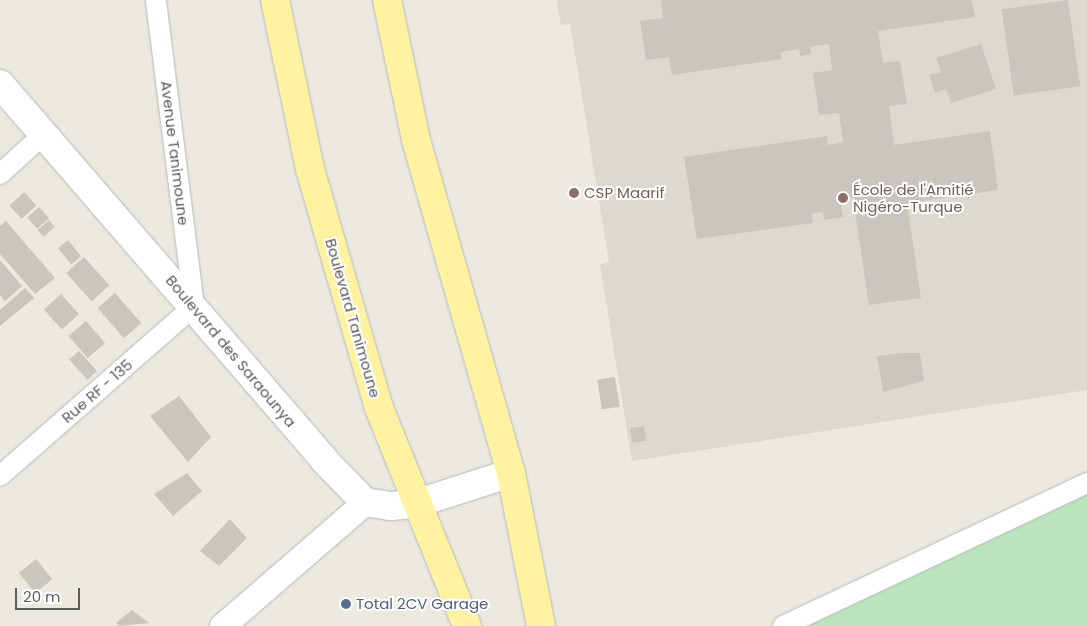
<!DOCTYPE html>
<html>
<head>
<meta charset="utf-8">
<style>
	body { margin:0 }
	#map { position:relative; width:1087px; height:626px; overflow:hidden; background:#eceadf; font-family:Poppins,sans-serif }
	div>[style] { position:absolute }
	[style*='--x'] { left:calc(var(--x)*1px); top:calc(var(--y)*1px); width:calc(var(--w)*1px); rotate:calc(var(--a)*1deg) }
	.education>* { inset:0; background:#dcd9ce }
	.green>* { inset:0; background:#bbe5bd }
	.building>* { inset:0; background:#c9c6bf; transform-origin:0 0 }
	.roads { filter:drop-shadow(0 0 1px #b5b8bd) drop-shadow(0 0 1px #b5b8bd) }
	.minor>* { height:20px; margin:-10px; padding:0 10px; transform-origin:10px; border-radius:10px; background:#fff }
	.tertiary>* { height:25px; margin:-12.5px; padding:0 12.5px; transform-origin:12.5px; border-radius:12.5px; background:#fff }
	.secondary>* { height:28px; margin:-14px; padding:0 14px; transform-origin:14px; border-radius:14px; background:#fff }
	.primary>* { height:28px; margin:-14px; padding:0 14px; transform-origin:14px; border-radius:14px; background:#fff3a1 }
	.dots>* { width:14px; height:14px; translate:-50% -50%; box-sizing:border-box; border:2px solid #fff; border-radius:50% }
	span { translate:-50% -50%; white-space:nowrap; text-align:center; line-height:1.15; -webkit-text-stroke:4px #fff; paint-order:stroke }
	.street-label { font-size:15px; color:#585c61 }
	.education-label { font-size:15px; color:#785e54 }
	.left { translate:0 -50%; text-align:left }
	.service-label { font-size:15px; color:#4e5e75 }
	.scale { position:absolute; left:15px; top:588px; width:65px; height:22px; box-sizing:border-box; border:2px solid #585c61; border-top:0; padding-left:6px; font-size:15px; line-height:18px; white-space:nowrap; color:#585c61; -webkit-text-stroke:4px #fff; paint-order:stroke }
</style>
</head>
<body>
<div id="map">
	<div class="education">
		<div style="clip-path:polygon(557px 0,1087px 0,1087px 390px,632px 461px,600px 264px,609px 262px,588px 134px,570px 24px,561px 25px)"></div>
	</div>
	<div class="green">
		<div style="clip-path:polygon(1087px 494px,1087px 626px,802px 626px)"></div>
	</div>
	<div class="building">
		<div style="clip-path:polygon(661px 0,972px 0,975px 17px,878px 31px,883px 63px,900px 61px,907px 104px,889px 106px,894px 145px,990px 131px,998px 190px,907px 203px,921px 298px,869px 305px,853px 198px,840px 200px,843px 217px,824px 220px,823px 212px,812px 213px,813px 223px,697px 239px,684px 157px,827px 136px,828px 145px,843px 142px,839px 113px,819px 115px,813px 73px,832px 70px,829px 44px,810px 47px,811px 54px,800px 56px,799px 49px,781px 52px,782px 59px,672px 75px,669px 57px,646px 60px,640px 21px,663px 18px)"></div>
		<div style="left:1068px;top:0;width:87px;height:67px;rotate:82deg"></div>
		<div style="clip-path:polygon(981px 44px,996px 89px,951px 103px,946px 89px,935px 93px,929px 75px,941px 72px,936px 58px)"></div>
		<div style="left:24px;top:192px;width:18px;height:20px;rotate:47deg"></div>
		<div style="left:39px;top:207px;width:15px;height:16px;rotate:48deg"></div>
		<div style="left:49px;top:220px;width:9px;height:15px;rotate:49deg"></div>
		<div style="clip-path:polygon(6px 221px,55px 278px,35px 294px,0 254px,0 226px)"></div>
		<div style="left:68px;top:240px;width:21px;height:13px;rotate:51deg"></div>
		<div style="left:84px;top:257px;width:38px;height:24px;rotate:48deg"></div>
		<div style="clip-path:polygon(0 260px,22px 286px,5px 301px,0 295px)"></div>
		<div style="clip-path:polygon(25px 288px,34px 298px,0 326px,0 310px)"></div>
		<div style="left:115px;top:293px;width:40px;height:23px;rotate:49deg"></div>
		<div style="left:61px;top:294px;width:27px;height:23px;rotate:48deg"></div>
		<div style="left:86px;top:321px;width:29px;height:23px;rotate:49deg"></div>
		<div style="left:79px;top:351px;width:27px;height:13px;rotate:48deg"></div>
		<div style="clip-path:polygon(901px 353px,920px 353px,924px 381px,883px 392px,877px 356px)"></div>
		<div style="left:615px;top:377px;width:30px;height:18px;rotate:81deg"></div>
		<div style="clip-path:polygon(179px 396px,211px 437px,188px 462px,150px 416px)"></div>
		<div style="left:644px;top:426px;width:15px;height:14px;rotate:82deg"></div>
		<div style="clip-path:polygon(187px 473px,202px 491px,173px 516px,154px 494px)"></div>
		<div style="clip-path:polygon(230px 519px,247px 538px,219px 566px,200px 551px)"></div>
		<div style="left:36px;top:559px;width:26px;height:22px;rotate:51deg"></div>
		<div style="clip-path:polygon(132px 610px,149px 623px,119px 626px,116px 623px)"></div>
	</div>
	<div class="roads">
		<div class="minor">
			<div style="--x:0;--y:174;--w:59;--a:-42.3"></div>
			<div style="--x:0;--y:476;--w:258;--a:-41.2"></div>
			<div style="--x:194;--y:306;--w:308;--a:-97.1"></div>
			<div style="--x:783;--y:626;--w:336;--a:-25.2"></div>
		</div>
		<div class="tertiary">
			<div style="--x:222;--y:626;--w:189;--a:-40.9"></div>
		</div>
		<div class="secondary">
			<div style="--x:0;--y:84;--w:496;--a:49.2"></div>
			<div style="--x:324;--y:460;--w:59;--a:45.7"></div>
			<div style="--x:365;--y:502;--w:26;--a:9"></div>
			<div style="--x:391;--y:506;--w:24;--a:-5"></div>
			<div style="--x:415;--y:504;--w:101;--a:-17.9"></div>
		</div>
		<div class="primary">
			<div style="--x:275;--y:0;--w:173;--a:78.3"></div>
			<div style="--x:310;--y:169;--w:249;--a:73.9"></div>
			<div style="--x:379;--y:408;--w:235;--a:68"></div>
			<div style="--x:387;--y:0;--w:143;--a:78.3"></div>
			<div style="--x:416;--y:140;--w:346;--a:74.1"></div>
			<div style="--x:511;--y:473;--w:156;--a:78.9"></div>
		</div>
	</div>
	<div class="dots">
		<div style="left:574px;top:193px;background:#8d6e63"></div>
		<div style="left:843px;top:198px;background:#8d6e63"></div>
		<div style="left:346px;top:604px;background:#5c6f8a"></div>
	</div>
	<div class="street-label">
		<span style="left:175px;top:153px;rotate:83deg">Avenue Tanimoune</span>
		<span style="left:353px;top:318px;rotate:74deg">Boulevard Tanimoune</span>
		<span style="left:231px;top:351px;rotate:50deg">Boulevard des Saraounya</span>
		<span style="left:97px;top:391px;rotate:-41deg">Rue RF - 135</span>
	</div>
	<div class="education-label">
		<span class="left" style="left:853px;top:198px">École de l'Amitié<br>Nigéro-Turque</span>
		<span class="left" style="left:584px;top:193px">CSP Maarif</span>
	</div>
	<div class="service-label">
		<span class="left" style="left:356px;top:604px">Total 2CV Garage</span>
	</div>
	<div class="scale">20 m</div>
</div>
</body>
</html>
